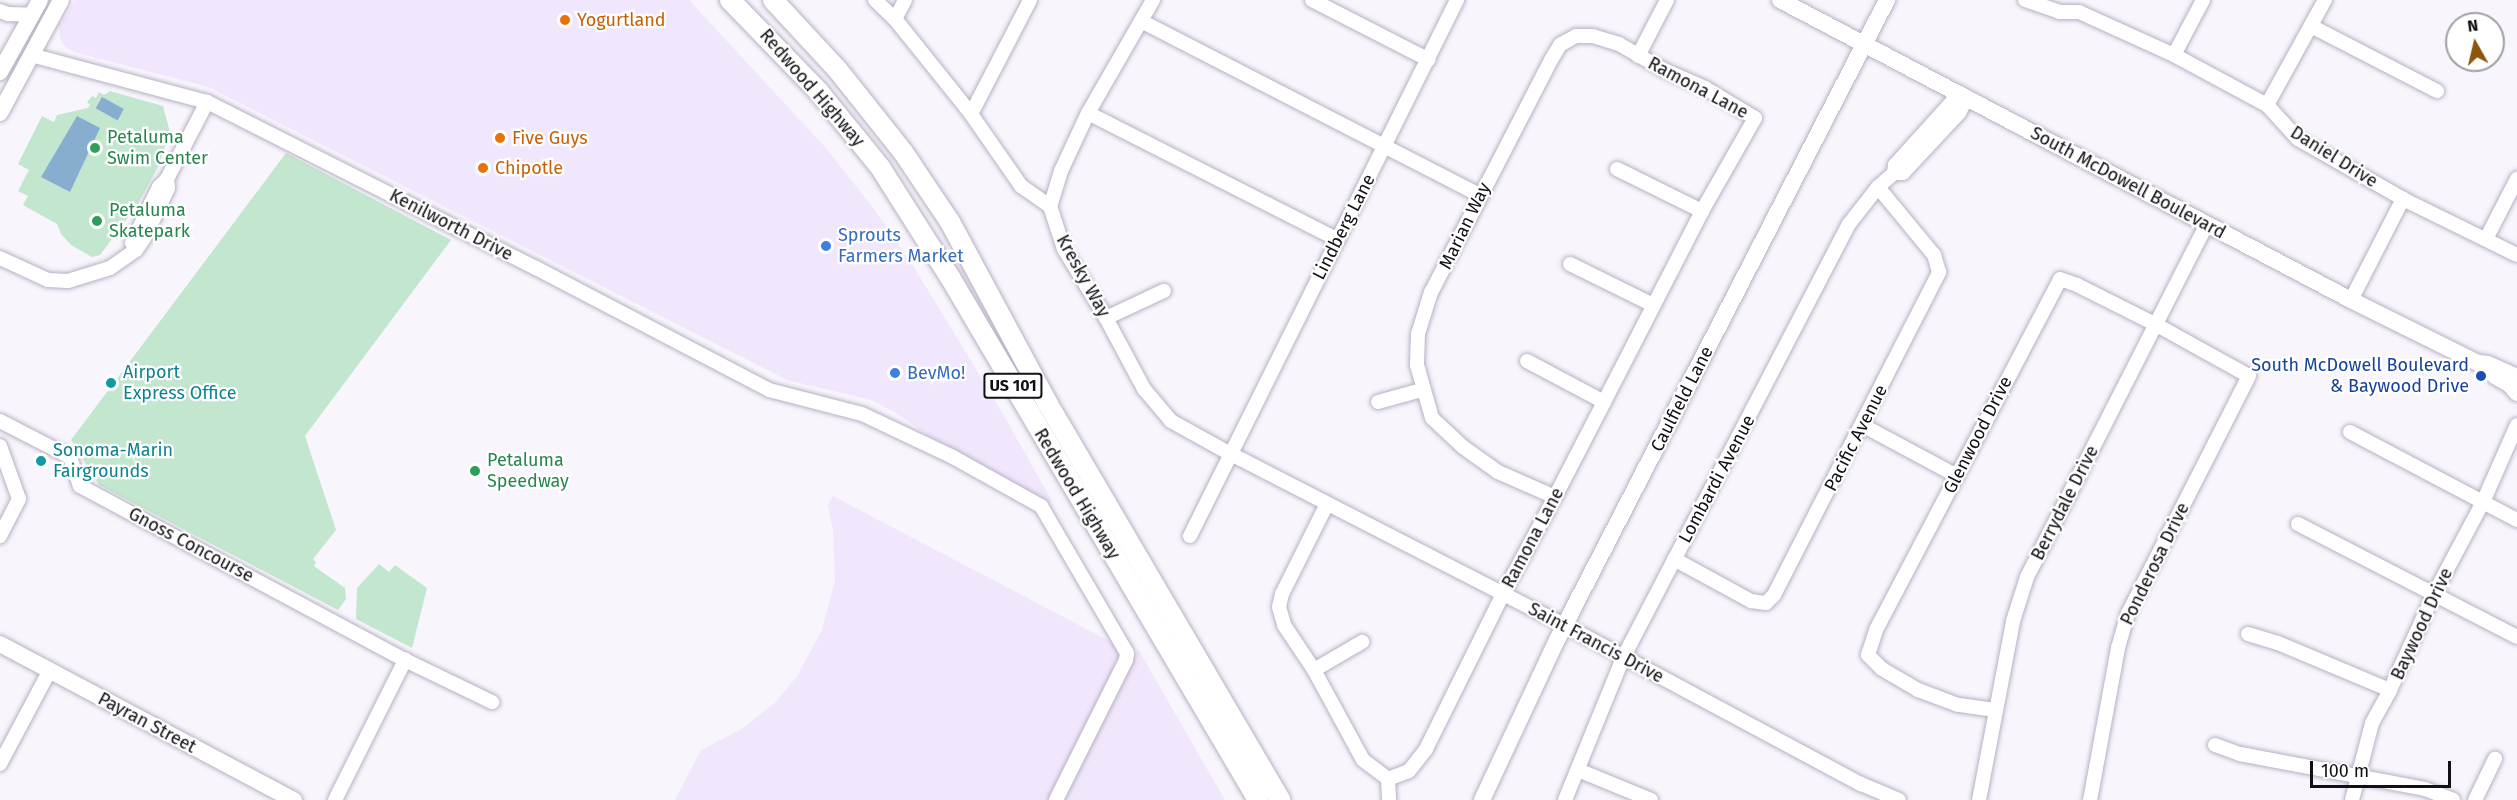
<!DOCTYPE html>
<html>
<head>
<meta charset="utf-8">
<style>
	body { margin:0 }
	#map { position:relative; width:2517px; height:800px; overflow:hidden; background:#f8f5fd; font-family:"Fira Sans",sans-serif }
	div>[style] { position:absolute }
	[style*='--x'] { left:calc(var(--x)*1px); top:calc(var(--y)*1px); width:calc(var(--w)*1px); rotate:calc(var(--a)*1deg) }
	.built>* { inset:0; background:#f1e7fc }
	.green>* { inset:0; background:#c2e7ce }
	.water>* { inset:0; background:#87aecf; transform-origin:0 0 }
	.roads { filter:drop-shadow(0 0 2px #b8b0c2) drop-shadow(0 0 2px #b8b0c2) }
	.minor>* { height:14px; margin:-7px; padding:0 7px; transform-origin:7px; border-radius:7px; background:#fff }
	.major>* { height:16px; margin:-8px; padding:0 8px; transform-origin:8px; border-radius:8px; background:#fff }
	.highway>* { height:20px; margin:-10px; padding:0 10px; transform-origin:10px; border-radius:10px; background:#fff }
	.dots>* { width:16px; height:16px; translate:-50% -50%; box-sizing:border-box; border:3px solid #fff; border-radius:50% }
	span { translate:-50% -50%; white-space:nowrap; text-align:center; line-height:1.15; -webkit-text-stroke:4.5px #fff; paint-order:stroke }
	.shield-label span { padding:2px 4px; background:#fff; border:2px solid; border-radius:4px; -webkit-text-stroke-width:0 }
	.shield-label { font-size:16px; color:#120f15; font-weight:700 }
	.food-label { font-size:18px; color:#c56008 }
	.left { translate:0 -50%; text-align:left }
	.street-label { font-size:18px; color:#120f15 }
	.leisure-label { font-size:18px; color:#27864d }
	.shop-label { font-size:18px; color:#366cbe }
	.transit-label { font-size:18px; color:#164399 }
	.right { translate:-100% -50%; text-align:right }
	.culture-label { font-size:18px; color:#0d838f }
	.north { position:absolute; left:2445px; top:12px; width:60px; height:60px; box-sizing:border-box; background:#fff; border:2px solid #a09fa1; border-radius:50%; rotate:352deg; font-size:16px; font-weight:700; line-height:24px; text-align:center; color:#120f15 }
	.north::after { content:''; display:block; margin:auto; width:21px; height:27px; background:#8d550d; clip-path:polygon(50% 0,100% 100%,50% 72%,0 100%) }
	.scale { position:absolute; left:2310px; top:761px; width:141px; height:27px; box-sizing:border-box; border:3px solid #120f15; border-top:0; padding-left:8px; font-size:18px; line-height:21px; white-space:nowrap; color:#120f15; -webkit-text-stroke:4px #fff; paint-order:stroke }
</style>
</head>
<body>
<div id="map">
	<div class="built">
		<div style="clip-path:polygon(76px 0,689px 0,825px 147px,874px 209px,917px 272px,1002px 412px,1052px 501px,1046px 505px,967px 463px,896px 413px,871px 400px,787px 380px,208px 87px,74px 52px,64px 46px,60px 39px,59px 25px)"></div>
		<div style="clip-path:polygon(833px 496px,1117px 645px,1119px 656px,1117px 664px,1049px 800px,675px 800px,701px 750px,740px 730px,776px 702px,797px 676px,822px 630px,835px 580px,833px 531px,828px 505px)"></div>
		<div style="clip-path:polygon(1138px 649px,1225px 800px,1064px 800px)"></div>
	</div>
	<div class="green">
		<div style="clip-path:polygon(110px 91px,163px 106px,170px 132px,158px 167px,136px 207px,100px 255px,92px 257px,71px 245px,61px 234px,57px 224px,23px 205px,28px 196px,18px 191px,29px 170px,18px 164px,42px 116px,54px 122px,57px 115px,88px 108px,90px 105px,87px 102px,92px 96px,96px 98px,99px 92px,104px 95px)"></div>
		<div style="clip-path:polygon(286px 153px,451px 240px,305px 436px,336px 530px,313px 559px,316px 562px,314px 566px,345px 588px,346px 599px,338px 610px,99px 485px,71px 440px)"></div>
		<div style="clip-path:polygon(379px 564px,389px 572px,395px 565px,427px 588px,412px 648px,356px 619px,357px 588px)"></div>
	</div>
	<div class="water">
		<div style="left:102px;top:97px;width:25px;height:13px;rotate:29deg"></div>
		<div style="clip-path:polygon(77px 116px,100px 128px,70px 192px,41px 177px)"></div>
	</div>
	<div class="roads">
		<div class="minor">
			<div style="--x:875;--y:0;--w:28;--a:44"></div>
			<div style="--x:895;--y:19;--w:122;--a:51.3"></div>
			<div style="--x:971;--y:114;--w:88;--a:55.2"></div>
			<div style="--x:1021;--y:186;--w:35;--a:35"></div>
			<div style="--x:1153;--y:0;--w:130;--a:119.9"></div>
			<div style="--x:1088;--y:113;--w:64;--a:115"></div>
			<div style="--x:1061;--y:171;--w:37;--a:107"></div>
			<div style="--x:1050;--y:206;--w:45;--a:72"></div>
			<div style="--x:1064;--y:249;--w:81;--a:58.7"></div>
			<div style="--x:1106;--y:318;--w:81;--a:61.8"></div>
			<div style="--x:1144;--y:389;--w:42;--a:49.8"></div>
			<div style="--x:1171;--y:421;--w:66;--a:28.9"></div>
			<div style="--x:1229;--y:453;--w:377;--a:27.2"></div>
			<div style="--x:1564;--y:625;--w:337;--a:28.2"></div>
			<div style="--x:1861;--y:784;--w:41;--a:22.8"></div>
			<div style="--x:1312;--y:0;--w:131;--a:27.1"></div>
			<div style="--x:2025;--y:0;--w:36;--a:19"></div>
			<div style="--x:2059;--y:12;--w:20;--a:0"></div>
			<div style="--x:2079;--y:12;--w:104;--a:24.4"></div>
			<div style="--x:2174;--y:55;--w:106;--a:28.3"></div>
			<div style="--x:2267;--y:105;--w:46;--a:47.6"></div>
			<div style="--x:2298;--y:139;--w:121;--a:29.7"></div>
			<div style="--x:2403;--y:199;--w:127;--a:26.2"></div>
			<div style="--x:0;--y:11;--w:9;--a:21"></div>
			<div style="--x:8;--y:14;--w:23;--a:2"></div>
			<div style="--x:895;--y:19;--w:21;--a:-62"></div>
			<div style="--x:1141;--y:21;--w:381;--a:27.2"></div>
			<div style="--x:2311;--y:26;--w:142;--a:27.3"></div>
			<div style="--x:31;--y:55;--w:182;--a:15"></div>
			<div style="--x:207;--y:102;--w:369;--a:26.8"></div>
			<div style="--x:536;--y:268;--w:263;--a:27.6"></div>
			<div style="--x:769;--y:390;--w:96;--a:14.5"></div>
			<div style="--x:862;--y:414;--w:101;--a:25.3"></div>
			<div style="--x:953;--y:457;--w:101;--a:29.1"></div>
			<div style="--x:1041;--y:506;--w:170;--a:59.7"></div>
			<div style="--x:1127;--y:653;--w:7;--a:98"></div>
			<div style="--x:1126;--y:660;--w:157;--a:116.6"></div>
			<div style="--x:2174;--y:55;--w:62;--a:-62.2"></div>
			<div style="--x:1638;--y:56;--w:63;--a:-62.6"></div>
			<div style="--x:2267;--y:105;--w:120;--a:-61.1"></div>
			<div style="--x:1088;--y:113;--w:278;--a:26.9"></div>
			<div style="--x:971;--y:114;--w:128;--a:-62.6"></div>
			<div style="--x:1617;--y:169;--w:95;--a:26.3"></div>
			<div style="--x:1894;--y:173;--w:8;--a:-83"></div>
			<div style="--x:1895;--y:165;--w:97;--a:-47.9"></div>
			<div style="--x:2486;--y:239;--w:68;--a:-62.7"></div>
			<div style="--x:132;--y:243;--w:62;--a:-64.3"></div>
			<div style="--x:159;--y:187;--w:11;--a:-45"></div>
			<div style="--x:167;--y:179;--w:87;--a:-62.5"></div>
			<div style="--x:0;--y:258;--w:53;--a:24.6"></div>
			<div style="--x:48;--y:280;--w:20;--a:3"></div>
			<div style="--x:68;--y:281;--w:44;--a:-17.2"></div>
			<div style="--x:110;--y:268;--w:32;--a:-35"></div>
			<div style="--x:136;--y:250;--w:18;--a:-56"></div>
			<div style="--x:146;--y:235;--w:52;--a:-64.9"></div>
			<div style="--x:168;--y:188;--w:9;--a:-96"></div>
			<div style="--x:1570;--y:264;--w:93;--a:26.3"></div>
			<div style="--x:2351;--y:300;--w:114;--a:-62.8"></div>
			<div style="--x:1106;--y:318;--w:64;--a:-25"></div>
			<div style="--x:1527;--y:361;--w:87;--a:28"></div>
			<div style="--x:1378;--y:402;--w:46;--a:-15.3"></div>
			<div style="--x:0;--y:421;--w:79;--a:27.2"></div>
			<div style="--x:70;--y:457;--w:31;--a:71"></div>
			<div style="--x:80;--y:486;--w:369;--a:28.2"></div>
			<div style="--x:405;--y:660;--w:97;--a:25.8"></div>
			<div style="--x:1862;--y:425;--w:108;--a:28.2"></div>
			<div style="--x:2350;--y:432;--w:189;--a:27.8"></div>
			<div style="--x:0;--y:446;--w:56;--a:70.3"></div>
			<div style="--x:19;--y:499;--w:42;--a:117.2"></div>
			<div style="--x:1327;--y:504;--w:101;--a:116.6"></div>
			<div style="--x:1282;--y:594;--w:13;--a:103"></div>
			<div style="--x:1279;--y:607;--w:19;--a:74"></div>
			<div style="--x:1284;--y:625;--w:54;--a:56.3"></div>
			<div style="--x:1314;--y:670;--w:102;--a:61.4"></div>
			<div style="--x:1363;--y:760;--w:31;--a:37"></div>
			<div style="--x:1388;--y:779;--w:22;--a:-21"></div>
			<div style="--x:1409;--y:771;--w:28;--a:-52"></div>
			<div style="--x:1426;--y:749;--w:173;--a:-63.6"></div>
			<div style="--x:1503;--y:594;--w:110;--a:-61.8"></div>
			<div style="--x:1555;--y:497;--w:107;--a:-62.7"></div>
			<div style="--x:1604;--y:402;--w:215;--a:-62.8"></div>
			<div style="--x:1702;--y:211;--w:107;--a:-60.3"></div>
			<div style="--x:1755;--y:118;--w:58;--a:-149"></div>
			<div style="--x:1705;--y:88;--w:45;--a:-156.3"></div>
			<div style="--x:1664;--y:70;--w:52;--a:-150"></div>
			<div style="--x:1619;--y:44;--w:27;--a:-163"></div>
			<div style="--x:1593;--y:36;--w:17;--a:180"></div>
			<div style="--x:1576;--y:36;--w:18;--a:151"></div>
			<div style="--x:1560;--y:45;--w:17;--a:121"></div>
			<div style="--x:1551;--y:60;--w:261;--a:117.3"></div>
			<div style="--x:1431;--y:292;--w:44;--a:107.2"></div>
			<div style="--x:1418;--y:334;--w:31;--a:92"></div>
			<div style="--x:1417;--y:365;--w:55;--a:74.2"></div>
			<div style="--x:1432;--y:418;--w:42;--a:43.1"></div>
			<div style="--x:1463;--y:447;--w:43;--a:35.5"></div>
			<div style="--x:1498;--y:472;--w:62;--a:23.7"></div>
			<div style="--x:2298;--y:524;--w:246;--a:27.3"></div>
			<div style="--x:1190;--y:536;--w:599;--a:-63.52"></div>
			<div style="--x:1674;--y:559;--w:88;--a:28.6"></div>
			<div style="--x:1751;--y:601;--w:15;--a:8"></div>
			<div style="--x:1766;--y:603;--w:11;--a:-45"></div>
			<div style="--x:1774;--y:595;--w:363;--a:-62.9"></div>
			<div style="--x:1939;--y:272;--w:18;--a:-106"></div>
			<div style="--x:1934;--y:255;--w:88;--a:-129.5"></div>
			<div style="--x:2248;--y:634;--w:31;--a:17"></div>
			<div style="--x:2278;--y:643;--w:121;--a:22.8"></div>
			<div style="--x:1314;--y:670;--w:56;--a:-30.3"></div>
			<div style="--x:1995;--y:710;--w:37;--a:-172"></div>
			<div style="--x:1958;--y:705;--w:43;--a:-159.4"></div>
			<div style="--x:1918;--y:690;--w:42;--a:-149.7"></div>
			<div style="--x:1882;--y:669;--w:20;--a:-135"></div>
			<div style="--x:1868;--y:655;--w:28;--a:-72"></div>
			<div style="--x:1877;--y:628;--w:394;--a:-62.3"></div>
			<div style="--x:2060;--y:279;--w:18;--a:19"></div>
			<div style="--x:2077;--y:285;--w:87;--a:26.6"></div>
			<div style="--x:2155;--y:324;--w:107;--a:29"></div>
			<div style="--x:2249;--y:376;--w:266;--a:117"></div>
			<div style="--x:2128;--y:613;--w:36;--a:106"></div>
			<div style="--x:2118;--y:648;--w:155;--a:100.4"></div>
			<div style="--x:2215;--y:745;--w:27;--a:20"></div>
			<div style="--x:2240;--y:754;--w:188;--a:10.7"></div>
			<div style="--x:2425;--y:789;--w:30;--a:21"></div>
			<div style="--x:0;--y:764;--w:104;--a:-62"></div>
			<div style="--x:1578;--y:770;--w:79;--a:22.3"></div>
			<div style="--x:1388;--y:779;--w:21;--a:87"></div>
			<div style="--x:335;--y:800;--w:157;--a:-63.4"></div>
			<div style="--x:1565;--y:800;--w:153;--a:-67.8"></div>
			<div style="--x:1623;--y:658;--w:489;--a:-62.5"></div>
			<div style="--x:1849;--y:224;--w:47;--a:-51.9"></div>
			<div style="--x:1878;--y:187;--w:21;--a:-41"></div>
			<div style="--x:1894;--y:173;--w:9;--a:0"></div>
			<div style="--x:1903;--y:173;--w:82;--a:-47"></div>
			<div style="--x:1959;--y:113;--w:18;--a:-63"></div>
			<div style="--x:1979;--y:800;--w:182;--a:-79.2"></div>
			<div style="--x:2013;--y:621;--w:46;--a:-72.3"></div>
			<div style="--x:2027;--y:577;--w:394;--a:-63"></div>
			<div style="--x:2352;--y:800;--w:80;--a:-75.4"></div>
			<div style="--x:2372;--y:723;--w:38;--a:-61"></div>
			<div style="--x:2390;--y:690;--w:106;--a:-65.4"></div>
			<div style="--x:2434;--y:594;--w:104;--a:-62"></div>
			<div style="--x:2483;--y:502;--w:84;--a:-66.2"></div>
			<div style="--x:2475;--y:800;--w:46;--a:-64"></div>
		</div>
		<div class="major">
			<div style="--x:1780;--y:0;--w:645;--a:27.72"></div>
			<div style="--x:2351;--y:300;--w:142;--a:26.4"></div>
			<div style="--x:2478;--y:363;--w:10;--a:6"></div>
			<div style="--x:2488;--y:364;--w:32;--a:24"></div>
			<div style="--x:0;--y:72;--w:82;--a:-60.9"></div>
			<div style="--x:0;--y:113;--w:128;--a:-61.6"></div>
			<div style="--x:2495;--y:376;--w:16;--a:30"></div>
			<div style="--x:2509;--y:384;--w:12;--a:48"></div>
			<div style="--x:0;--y:644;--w:333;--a:28"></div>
			<div style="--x:1482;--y:800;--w:179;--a:-64.9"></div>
			<div style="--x:1558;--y:638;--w:718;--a:-62.72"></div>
		</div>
		<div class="highway">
			<div style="--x:730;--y:0;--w:128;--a:45.9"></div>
			<div style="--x:819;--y:92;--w:97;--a:50.9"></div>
			<div style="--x:880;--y:167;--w:133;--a:57.6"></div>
			<div style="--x:951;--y:279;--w:605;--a:59.49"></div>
			<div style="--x:773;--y:0;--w:94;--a:47.2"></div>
			<div style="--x:837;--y:69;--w:106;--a:51.5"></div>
			<div style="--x:903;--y:152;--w:84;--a:56.1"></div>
			<div style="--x:950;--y:222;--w:207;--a:61.7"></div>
			<div style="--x:1048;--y:404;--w:459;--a:59.6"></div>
		</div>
	</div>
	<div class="dots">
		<div style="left:565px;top:20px;background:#e8710a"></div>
		<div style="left:500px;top:138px;background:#e8710a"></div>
		<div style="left:95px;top:148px;background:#2e9e5b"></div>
		<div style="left:483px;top:168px;background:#e8710a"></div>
		<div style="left:97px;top:221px;background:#2e9e5b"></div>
		<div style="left:826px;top:246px;background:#3f7fe0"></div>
		<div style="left:895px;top:373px;background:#3f7fe0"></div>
		<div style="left:2481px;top:376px;background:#1a4fb4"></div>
		<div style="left:111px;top:383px;background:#0f9aa8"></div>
		<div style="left:41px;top:461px;background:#0f9aa8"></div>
		<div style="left:475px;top:471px;background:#2e9e5b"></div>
	</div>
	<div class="shield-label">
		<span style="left:1013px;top:386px">US 101</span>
	</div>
	<div class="food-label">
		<span class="left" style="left:577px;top:20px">Yogurtland</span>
		<span class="left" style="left:512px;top:138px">Five Guys</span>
		<span class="left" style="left:495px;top:168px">Chipotle</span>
	</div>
	<div class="street-label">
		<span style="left:812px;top:88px;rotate:49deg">Redwood Highway</span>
		<span style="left:1698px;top:88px;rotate:28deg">Ramona Lane</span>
		<span style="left:2334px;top:157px;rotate:32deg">Daniel Drive</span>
		<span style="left:2128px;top:183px;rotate:28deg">South McDowell Boulevard</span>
		<span style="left:451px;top:225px;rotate:27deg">Kenilworth Drive</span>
		<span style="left:1465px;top:226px;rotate:-64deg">Marian Way</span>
		<span style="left:1344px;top:227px;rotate:-63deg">Lindberg Lane</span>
		<span style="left:1083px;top:276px;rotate:61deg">Kresky Way</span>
		<span style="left:1682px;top:399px;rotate:-63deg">Caulfield Lane</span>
		<span style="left:1978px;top:435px;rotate:-63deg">Glenwood Drive</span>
		<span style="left:1856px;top:438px;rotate:-63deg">Pacific Avenue</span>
		<span style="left:1717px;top:479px;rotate:-62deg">Lombardi Avenue</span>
		<span style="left:1077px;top:494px;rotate:59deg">Redwood Highway</span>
		<span style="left:2065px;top:503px;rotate:-63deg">Berrydale Drive</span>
		<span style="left:1533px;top:538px;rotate:-62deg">Ramona Lane</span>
		<span style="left:191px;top:545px;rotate:28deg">Gnoss Concourse</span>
		<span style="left:2155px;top:564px;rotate:-64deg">Ponderosa Drive</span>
		<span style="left:2422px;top:624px;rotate:-65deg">Baywood Drive</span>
		<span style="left:1596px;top:643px;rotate:28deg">Saint Francis Drive</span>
		<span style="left:147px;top:723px;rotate:28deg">Payran Street</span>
	</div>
	<div class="leisure-label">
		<span class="left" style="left:107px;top:148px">Petaluma<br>Swim Center</span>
		<span class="left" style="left:109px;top:221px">Petaluma<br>Skatepark</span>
		<span class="left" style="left:487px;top:471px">Petaluma<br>Speedway</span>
	</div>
	<div class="shop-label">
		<span class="left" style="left:838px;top:246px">Sprouts<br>Farmers Market</span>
		<span class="left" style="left:907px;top:373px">BevMo!</span>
	</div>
	<div class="transit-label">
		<span class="right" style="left:2469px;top:376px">South McDowell Boulevard<br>&amp; Baywood Drive</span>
	</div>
	<div class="culture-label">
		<span class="left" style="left:123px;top:383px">Airport<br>Express Office</span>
		<span class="left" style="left:53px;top:461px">Sonoma-Marin<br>Fairgrounds</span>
	</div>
	<div class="north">N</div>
	<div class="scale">100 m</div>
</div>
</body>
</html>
